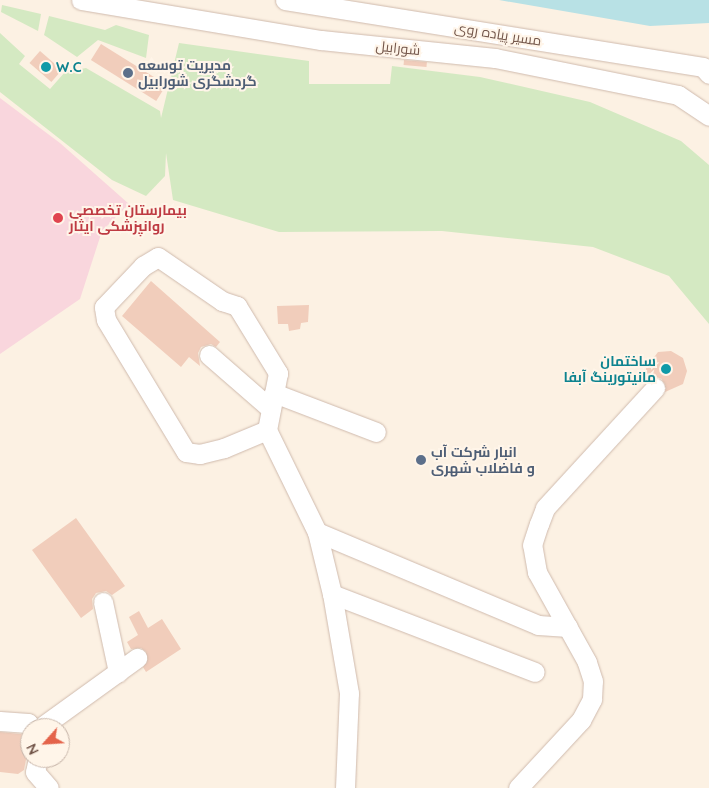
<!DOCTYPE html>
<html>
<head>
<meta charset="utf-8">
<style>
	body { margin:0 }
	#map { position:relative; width:709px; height:788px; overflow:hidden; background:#fcf1e3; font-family:Quicksand,Cairo,sans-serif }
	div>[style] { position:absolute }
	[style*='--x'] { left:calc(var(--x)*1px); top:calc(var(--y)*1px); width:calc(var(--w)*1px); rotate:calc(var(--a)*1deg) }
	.medical>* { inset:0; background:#f9d6dd }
	.green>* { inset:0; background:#d4e9c2 }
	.water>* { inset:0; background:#b8e1e5 }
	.building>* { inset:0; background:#f1cdbb; transform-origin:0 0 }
	.roads { filter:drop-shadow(0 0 1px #cfbaad) drop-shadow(0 0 1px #cfbaad) }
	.minor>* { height:19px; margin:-9.5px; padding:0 9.5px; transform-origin:9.5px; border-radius:9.5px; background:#fff }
	.dots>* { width:14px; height:14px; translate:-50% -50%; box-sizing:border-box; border:2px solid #fff5e9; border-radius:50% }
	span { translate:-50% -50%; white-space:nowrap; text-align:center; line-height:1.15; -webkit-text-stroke:4px #fff5e9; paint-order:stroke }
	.street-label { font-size:14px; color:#73564a }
	.service-label { font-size:14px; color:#4e5e75; font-weight:700 }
	.left { translate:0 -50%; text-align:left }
	.culture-label { font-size:14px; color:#0d838f; font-weight:700 }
	.right { translate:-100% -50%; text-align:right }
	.health-label { font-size:14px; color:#be3a42; font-weight:700 }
	.north { position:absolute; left:20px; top:718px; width:50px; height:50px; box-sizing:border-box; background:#fff5e9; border:1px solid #c7b5a9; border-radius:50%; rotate:244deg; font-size:14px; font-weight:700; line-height:20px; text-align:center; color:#73564a }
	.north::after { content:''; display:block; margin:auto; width:18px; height:22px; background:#e4634a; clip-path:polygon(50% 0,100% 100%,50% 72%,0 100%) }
</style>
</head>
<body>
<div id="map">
	<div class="medical">
		<div style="clip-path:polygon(0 98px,60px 143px,129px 204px,102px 231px,80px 299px,0 354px)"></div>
	</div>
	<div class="green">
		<div style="clip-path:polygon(2px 5px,41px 14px,38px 31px,1px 12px)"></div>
		<div style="clip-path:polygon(49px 16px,105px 30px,116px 25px,149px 35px,146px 58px,98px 40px,77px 57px,44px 35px)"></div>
		<div style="clip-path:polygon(0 33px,25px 56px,19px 64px,50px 89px,65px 72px,86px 68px,160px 111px,161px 118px,179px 43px,309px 61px,309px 84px,390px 84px,392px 66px,480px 77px,590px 102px,681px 141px,709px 165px,709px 324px,669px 276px,593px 247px,442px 231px,279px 232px,173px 200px,166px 153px,165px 176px,146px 196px,112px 180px,0 92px)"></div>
	</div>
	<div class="water">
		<div style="clip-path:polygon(499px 0,709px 0,709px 23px,650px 26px)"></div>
	</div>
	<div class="building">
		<div style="left:101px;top:44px;width:77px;height:19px;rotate:32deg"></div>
		<div style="left:40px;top:51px;width:29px;height:16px;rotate:41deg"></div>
		<div style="left:404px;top:60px;width:23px;height:5px;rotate:5deg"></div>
		<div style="clip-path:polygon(151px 281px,220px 342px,216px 347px,211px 344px,201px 347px,198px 353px,200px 366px,189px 357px,181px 367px,122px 316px)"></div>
		<div style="clip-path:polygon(309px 305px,308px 322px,301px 323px,300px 329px,289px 331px,288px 324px,278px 324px,277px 306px)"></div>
		<div style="clip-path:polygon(671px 351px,683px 358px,687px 371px,683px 384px,665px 392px,662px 379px,657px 377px,647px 380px,646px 368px,658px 352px)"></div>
		<div style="clip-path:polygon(76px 518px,125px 586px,112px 595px,106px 591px,96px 593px,92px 599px,93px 609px,81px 618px,32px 550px)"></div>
		<div style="clip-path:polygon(139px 611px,148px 628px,162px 619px,181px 649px,146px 672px,143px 667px,147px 662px,146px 652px,141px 648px,131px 649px,127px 642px,138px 635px,129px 617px)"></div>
		<div style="clip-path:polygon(0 732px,21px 734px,30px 739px,24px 770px,18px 774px,0 772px)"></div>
	</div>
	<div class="roads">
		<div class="minor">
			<div style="--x:81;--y:0;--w:243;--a:9.5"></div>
			<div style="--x:321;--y:40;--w:175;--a:5.9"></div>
			<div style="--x:495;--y:58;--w:187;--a:11.4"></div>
			<div style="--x:678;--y:95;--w:37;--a:34"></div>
			<div style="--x:285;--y:0;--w:423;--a:9.1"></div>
			<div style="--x:703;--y:67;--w:9;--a:49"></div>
			<div style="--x:209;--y:355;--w:82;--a:41.1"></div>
			<div style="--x:267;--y:430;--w:47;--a:157.3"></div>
			<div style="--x:224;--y:448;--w:25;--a:166"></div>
			<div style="--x:200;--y:454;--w:14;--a:-172"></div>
			<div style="--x:186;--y:452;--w:154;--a:-121.2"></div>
			<div style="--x:106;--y:320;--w:13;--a:-99"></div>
			<div style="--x:104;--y:307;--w:57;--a:-46.4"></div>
			<div style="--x:143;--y:266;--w:17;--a:-31"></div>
			<div style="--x:158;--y:257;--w:78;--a:34.5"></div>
			<div style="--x:222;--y:301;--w:16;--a:18"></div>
			<div style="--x:237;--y:306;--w:79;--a:58.5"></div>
			<div style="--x:278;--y:373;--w:20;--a:101"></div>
			<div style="--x:317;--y:532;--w:240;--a:22.8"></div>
			<div style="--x:538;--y:625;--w:30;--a:4"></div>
			<div style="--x:332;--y:594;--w:217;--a:21"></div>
			<div style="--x:103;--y:602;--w:72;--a:77.9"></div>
			<div style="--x:0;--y:721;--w:28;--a:4"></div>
			<div style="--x:28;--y:723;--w:6;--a:59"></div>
			<div style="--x:40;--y:728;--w:120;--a:-35.8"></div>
			<div style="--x:38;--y:758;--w:14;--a:102"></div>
			<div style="--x:35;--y:772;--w:21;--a:49"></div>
			<div style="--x:345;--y:788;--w:95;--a:-87.6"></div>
			<div style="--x:349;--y:693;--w:100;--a:-99.7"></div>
			<div style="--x:332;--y:594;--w:64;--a:-103.6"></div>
			<div style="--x:317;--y:532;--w:114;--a:-116.1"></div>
			<div style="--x:267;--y:430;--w:38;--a:-79"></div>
			<div style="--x:274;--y:393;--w:109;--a:20.9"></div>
			<div style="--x:518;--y:788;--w:93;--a:-47.2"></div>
			<div style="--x:581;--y:720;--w:24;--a:-62"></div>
			<div style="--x:592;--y:699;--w:18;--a:-87"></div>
			<div style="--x:593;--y:681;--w:20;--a:-108"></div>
			<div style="--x:587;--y:662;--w:103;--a:-119.1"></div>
			<div style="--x:537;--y:572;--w:27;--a:-100"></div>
			<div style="--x:532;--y:545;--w:22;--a:-72"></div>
			<div style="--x:539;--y:524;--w:17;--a:-69"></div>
			<div style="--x:545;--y:508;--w:163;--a:-47.5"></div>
		</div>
	</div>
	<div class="dots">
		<div style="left:46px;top:67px;background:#0f9aa8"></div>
		<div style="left:128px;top:73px;background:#5c6f8a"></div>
		<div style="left:58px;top:218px;background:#e0444e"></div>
		<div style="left:666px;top:369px;background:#0f9aa8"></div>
		<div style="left:421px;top:460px;background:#5c6f8a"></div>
	</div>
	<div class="street-label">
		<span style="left:498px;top:34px;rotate:9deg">مسیر پیاده روی</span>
		<span style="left:398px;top:48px;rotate:6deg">شورابیل</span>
	</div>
	<div class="service-label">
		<span class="left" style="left:138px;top:73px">مدیریت توسعه<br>گردشگری شورابیل</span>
		<span class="left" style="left:431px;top:460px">انبار شرکت آب<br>و فاضلاب شهری</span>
	</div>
	<div class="culture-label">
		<span class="left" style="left:56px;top:67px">W.C</span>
		<span class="right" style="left:656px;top:369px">ساختمان<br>مانیتورینگ آبفا</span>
	</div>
	<div class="health-label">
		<span class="left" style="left:69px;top:218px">بیمارستان تخصصی<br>روانپزشکی ایثار</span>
	</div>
	<div class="north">N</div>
</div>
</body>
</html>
